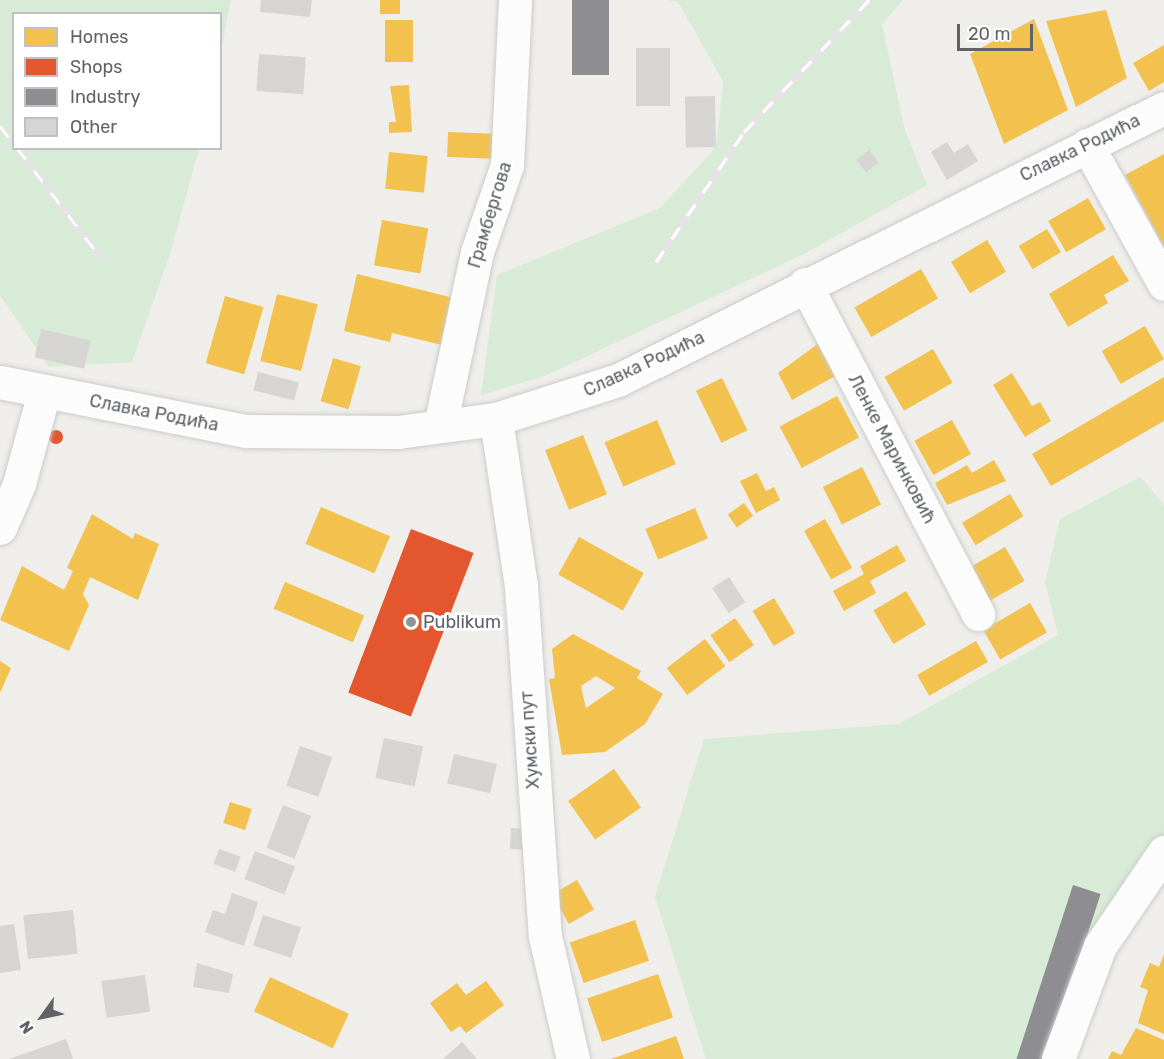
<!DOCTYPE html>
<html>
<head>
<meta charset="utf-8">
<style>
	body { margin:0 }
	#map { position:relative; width:1164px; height:1059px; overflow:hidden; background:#efeeea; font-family:Rubik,sans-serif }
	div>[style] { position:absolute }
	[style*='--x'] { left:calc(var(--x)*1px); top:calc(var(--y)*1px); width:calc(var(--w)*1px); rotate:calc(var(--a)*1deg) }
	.green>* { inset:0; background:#d8ebd6 }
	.homes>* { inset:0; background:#f2c14e; transform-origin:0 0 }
	.shops>* { inset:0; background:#e4572e; transform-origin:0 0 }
	.round { border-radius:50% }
	.industry>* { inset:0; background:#8d8d92; transform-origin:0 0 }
	.building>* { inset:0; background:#d6d5d3; transform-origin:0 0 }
	.roads { filter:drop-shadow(0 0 2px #cbcccc) drop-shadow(0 0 2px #cbcccc) }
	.minor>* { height:33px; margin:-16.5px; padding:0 16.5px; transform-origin:16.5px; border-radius:16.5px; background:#fdfcfc }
	.rail>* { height:7px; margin-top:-3.5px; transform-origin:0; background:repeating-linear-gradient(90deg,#fff 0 14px,#e4e4e4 0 28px); box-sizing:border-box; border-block:2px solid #e4e4e4 }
	.dots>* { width:16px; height:16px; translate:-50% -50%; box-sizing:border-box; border:3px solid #fff; border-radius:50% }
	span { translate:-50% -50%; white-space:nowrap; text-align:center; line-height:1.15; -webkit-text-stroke:6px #fff; paint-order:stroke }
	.street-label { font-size:18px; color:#5f6368 }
	.poi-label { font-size:18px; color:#5f6368 }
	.left { translate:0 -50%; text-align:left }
	.legend { position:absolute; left:12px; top:12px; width:210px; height:138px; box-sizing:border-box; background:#fff; border:2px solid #bfc1c3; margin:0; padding:8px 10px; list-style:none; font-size:18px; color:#5f6368 }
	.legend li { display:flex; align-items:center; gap:12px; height:30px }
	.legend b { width:30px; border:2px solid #bfc1c3 }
	.north { position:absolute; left:12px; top:987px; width:60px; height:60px; -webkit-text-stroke:4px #fff; paint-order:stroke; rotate:237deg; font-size:16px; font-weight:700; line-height:24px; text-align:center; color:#5f6368 }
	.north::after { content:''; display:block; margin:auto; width:21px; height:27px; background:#5f6368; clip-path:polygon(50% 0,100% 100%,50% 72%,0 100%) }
	.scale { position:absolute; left:957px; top:24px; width:76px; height:27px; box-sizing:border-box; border:3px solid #5f6368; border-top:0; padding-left:8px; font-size:18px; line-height:21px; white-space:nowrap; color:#5f6368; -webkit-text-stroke:4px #fff; paint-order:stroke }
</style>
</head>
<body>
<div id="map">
	<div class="green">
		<div style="clip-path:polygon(0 0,231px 0,221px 51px,220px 14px,14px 14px,14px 148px,199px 149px,170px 254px,132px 362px,49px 367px,0 295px)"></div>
		<div style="clip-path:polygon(667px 0,903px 0,882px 24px,904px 127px,927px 185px,806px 253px,545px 376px,481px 395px,497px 275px,660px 208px,716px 147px,723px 81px,678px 2px)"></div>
		<div style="clip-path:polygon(1140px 477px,1164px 505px,1164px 853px,1058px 1059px,706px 1059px,655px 897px,704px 739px,899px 724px,1058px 635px,1045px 582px,1060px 519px)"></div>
	</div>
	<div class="homes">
		<div style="left:380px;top:0;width:20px;height:14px"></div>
		<div style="clip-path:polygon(1106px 10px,1127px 78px,1076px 107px,1046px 21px)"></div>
		<div style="clip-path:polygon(1034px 19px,1068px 110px,1004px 144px,970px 54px)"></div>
		<div style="left:385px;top:20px;width:28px;height:42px"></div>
		<div style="clip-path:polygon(1164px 45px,1164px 82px,1149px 91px,1133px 63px)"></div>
		<div style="clip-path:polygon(409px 85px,412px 132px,389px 133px,389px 122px,396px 122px,390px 86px)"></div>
		<div style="left:448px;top:132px;width:47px;height:25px;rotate:2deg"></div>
		<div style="left:389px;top:152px;width:39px;height:37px;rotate:6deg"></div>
		<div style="clip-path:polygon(1164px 154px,1164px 247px,1125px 175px)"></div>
		<div style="left:1088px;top:198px;width:36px;height:46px;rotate:60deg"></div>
		<div style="left:382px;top:220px;width:47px;height:46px;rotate:10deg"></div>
		<div style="left:1047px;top:229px;width:27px;height:33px;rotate:59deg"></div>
		<div style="left:987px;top:240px;width:37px;height:42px;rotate:59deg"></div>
		<div style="clip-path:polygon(1113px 255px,1129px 281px,1104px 295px,1108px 303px,1068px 327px,1049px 294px)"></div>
		<div style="left:921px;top:269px;width:34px;height:77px;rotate:60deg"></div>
		<div style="clip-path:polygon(357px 274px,462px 300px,451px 347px,392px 333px,390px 342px,344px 331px)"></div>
		<div style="left:277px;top:294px;width:42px;height:69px;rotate:14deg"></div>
		<div style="left:225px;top:296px;width:40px;height:70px;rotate:16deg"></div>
		<div style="left:1145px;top:326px;width:38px;height:50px;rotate:60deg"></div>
		<div style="clip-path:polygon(819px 343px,837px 375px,792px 400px,778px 373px)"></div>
		<div style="left:933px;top:349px;width:39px;height:56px;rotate:60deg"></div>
		<div style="left:333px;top:358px;width:29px;height:45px;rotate:16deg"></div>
		<div style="clip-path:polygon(1012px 373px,1032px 406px,1040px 402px,1051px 421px,1025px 437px,993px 385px)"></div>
		<div style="clip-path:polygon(1164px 377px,1164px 421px,1051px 486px,1032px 454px)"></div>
		<div style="left:722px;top:378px;width:58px;height:29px;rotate:64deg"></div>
		<div style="left:837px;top:396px;width:47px;height:65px;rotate:62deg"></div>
		<div style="left:657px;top:420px;width:48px;height:57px;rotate:67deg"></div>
		<div style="left:952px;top:420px;width:39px;height:43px;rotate:61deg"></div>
		<div style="left:583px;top:435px;width:64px;height:41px;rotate:68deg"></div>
		<div style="clip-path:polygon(994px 460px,1006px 481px,947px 505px,935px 483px,967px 465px,972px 473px)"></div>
		<div style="left:862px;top:467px;width:42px;height:44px;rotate:63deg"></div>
		<div style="clip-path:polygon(757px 473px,766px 491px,774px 487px,780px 500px,756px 513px,740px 481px)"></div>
		<div style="left:1010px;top:494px;width:26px;height:56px;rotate:59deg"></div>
		<div style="left:744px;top:503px;width:16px;height:20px;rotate:55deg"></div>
		<div style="left:321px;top:507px;width:75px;height:40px;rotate:23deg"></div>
		<div style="left:695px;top:508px;width:33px;height:54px;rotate:67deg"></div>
		<div style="clip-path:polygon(92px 514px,133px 539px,135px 533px,159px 544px,138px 600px,90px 577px,83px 594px,89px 605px,69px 651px,0 620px,22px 566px,64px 590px,73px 571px,67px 568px)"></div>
		<div style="left:825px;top:519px;width:56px;height:24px;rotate:61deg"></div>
		<div style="left:579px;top:537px;width:74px;height:43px;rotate:29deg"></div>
		<div style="clip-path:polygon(897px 545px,906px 561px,870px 581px,876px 593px,844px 611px,833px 591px,864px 574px,860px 566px)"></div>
		<div style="left:1005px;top:547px;width:39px;height:41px;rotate:60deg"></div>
		<div style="left:285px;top:582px;width:86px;height:29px;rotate:23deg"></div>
		<div style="left:906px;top:591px;width:39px;height:38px;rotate:59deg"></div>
		<div style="left:774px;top:598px;width:41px;height:25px;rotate:59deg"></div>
		<div style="left:1030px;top:603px;width:34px;height:54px;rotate:60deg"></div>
		<div style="left:735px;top:618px;width:33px;height:30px;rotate:55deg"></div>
		<div style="clip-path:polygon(evenodd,573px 634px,641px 671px,637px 678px,663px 694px,645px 724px,605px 752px,562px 755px,549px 679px,555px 678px,552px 649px,573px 634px,596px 676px,615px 688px,586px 708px,581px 686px,596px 676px)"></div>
		<div style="left:705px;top:639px;width:34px;height:48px;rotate:53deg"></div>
		<div style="left:976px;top:641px;width:24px;height:68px;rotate:60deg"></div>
		<div style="clip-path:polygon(0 661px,11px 668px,0 693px)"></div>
		<div style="left:614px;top:769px;width:47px;height:56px;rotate:55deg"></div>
		<div style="left:230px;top:802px;width:23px;height:22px;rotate:18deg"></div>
		<div style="left:577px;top:880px;width:34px;height:29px;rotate:60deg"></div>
		<div style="left:635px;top:920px;width:43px;height:69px;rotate:71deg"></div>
		<div style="clip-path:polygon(1164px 954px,1164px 1034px,1138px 1023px,1148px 990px,1140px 987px,1150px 963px,1159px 967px)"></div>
		<div style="left:658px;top:974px;width:46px;height:75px;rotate:71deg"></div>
		<div style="left:270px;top:977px;width:87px;height:38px;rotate:25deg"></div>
		<div style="clip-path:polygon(486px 981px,504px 1005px,466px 1033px,460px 1026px,451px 1032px,430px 1003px,457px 983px,466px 995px)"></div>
		<div style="clip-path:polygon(1136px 1028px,1164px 1040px,1164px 1059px,1108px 1059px,1112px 1051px,1121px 1055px)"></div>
		<div style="clip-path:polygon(676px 1036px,684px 1059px,611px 1059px)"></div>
	</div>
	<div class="shops">
		<div class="round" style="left:49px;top:430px;width:14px;height:14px"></div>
		<div style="left:411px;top:529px;width:67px;height:175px;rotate:21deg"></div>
	</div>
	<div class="industry">
		<div style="left:572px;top:0;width:37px;height:75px"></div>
		<div style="left:1073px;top:885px;width:29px;height:186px;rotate:18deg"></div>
	</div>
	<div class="building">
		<div style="clip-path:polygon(261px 0,312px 0,310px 17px,260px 12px)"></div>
		<div style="left:636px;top:48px;width:34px;height:58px"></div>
		<div style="left:259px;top:54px;width:47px;height:37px;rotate:4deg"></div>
		<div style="left:715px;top:96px;width:51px;height:30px;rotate:89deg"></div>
		<div style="clip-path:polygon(947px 142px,954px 153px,968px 144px,978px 161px,947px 180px,931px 152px)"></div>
		<div style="left:869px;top:150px;width:16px;height:16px;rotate:52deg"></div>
		<div style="left:41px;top:329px;width:51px;height:29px;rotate:13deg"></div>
		<div style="left:258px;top:372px;width:42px;height:19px;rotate:14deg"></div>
		<div style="left:729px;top:577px;width:30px;height:20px;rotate:57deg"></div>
		<div style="left:384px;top:738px;width:40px;height:41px;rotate:12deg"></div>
		<div style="left:300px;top:746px;width:34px;height:42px;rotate:19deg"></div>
		<div style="left:454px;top:754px;width:44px;height:30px;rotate:13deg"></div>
		<div style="left:283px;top:805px;width:30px;height:46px;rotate:21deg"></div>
		<div style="left:511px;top:828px;width:18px;height:21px;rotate:3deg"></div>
		<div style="left:219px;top:849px;width:23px;height:16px;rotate:20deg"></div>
		<div style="left:255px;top:851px;width:43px;height:30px;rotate:21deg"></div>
		<div style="clip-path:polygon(232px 893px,258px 902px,244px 946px,205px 932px,213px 910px,225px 914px)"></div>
		<div style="left:73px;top:910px;width:44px;height:50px;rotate:84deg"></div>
		<div style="left:263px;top:915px;width:40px;height:32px;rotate:18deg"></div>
		<div style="clip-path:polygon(14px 924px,21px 970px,0 973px,0 926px)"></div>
		<div style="clip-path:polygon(197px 963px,233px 974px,229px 993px,193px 987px)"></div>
		<div style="left:145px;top:975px;width:37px;height:44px;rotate:82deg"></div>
		<div style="clip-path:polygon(66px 1039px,73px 1059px,9px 1059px)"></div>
		<div style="clip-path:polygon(462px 1042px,477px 1059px,443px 1059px)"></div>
	</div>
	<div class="roads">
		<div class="minor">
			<div style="--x:1087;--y:145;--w:159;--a:61"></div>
			<div style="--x:805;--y:284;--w:373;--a:62.3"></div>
			<div style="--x:0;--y:382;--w:251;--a:11.3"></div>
			<div style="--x:246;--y:431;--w:152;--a:0.4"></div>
			<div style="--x:398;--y:432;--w:99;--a:-7.6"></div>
			<div style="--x:496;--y:419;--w:128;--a:-17.7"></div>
			<div style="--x:618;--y:380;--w:610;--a:-26.48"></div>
			<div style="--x:496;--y:419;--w:169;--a:81.5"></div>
			<div style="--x:521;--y:586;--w:351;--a:86.1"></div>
			<div style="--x:545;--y:936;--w:126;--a:77.2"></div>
			<div style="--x:440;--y:426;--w:178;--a:-78"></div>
			<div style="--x:477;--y:252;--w:92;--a:-71"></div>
			<div style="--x:507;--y:165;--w:165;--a:-87.2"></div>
			<div style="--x:0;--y:528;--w:48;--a:-66.6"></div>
			<div style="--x:19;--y:484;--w:95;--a:-74.8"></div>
			<div style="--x:1058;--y:1059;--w:121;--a:-69.6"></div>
			<div style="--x:1100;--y:946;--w:114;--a:-55.8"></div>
		</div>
	</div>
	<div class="rail">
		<div style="--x:0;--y:126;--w:23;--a:52"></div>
		<div style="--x:17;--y:148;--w:140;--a:52.6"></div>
		<div style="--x:656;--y:262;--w:157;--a:-55.9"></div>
		<div style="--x:744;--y:132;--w:182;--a:-46.6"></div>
	</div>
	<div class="dots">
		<div style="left:411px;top:622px;background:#919496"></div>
	</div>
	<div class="street-label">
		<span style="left:1080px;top:148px;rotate:-26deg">Славка Родића</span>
		<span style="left:490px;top:215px;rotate:-73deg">Грамбергова</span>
		<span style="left:644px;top:364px;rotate:-25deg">Славка Родића</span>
		<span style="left:154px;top:413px;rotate:11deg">Славка Родића</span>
		<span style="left:892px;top:449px;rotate:62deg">Ленке Маринковић</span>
		<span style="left:530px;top:740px;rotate:-94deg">Хумски пут</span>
	</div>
	<div class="poi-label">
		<span class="left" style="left:423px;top:622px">Publikum</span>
	</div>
	<ul class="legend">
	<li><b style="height:16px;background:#f2c14e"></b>Homes</li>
	<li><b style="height:16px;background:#e4572e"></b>Shops</li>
	<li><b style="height:16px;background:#8d8d92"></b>Industry</li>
	<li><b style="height:16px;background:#d6d5d3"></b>Other</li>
	</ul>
	<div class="north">N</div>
	<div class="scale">20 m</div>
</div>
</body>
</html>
